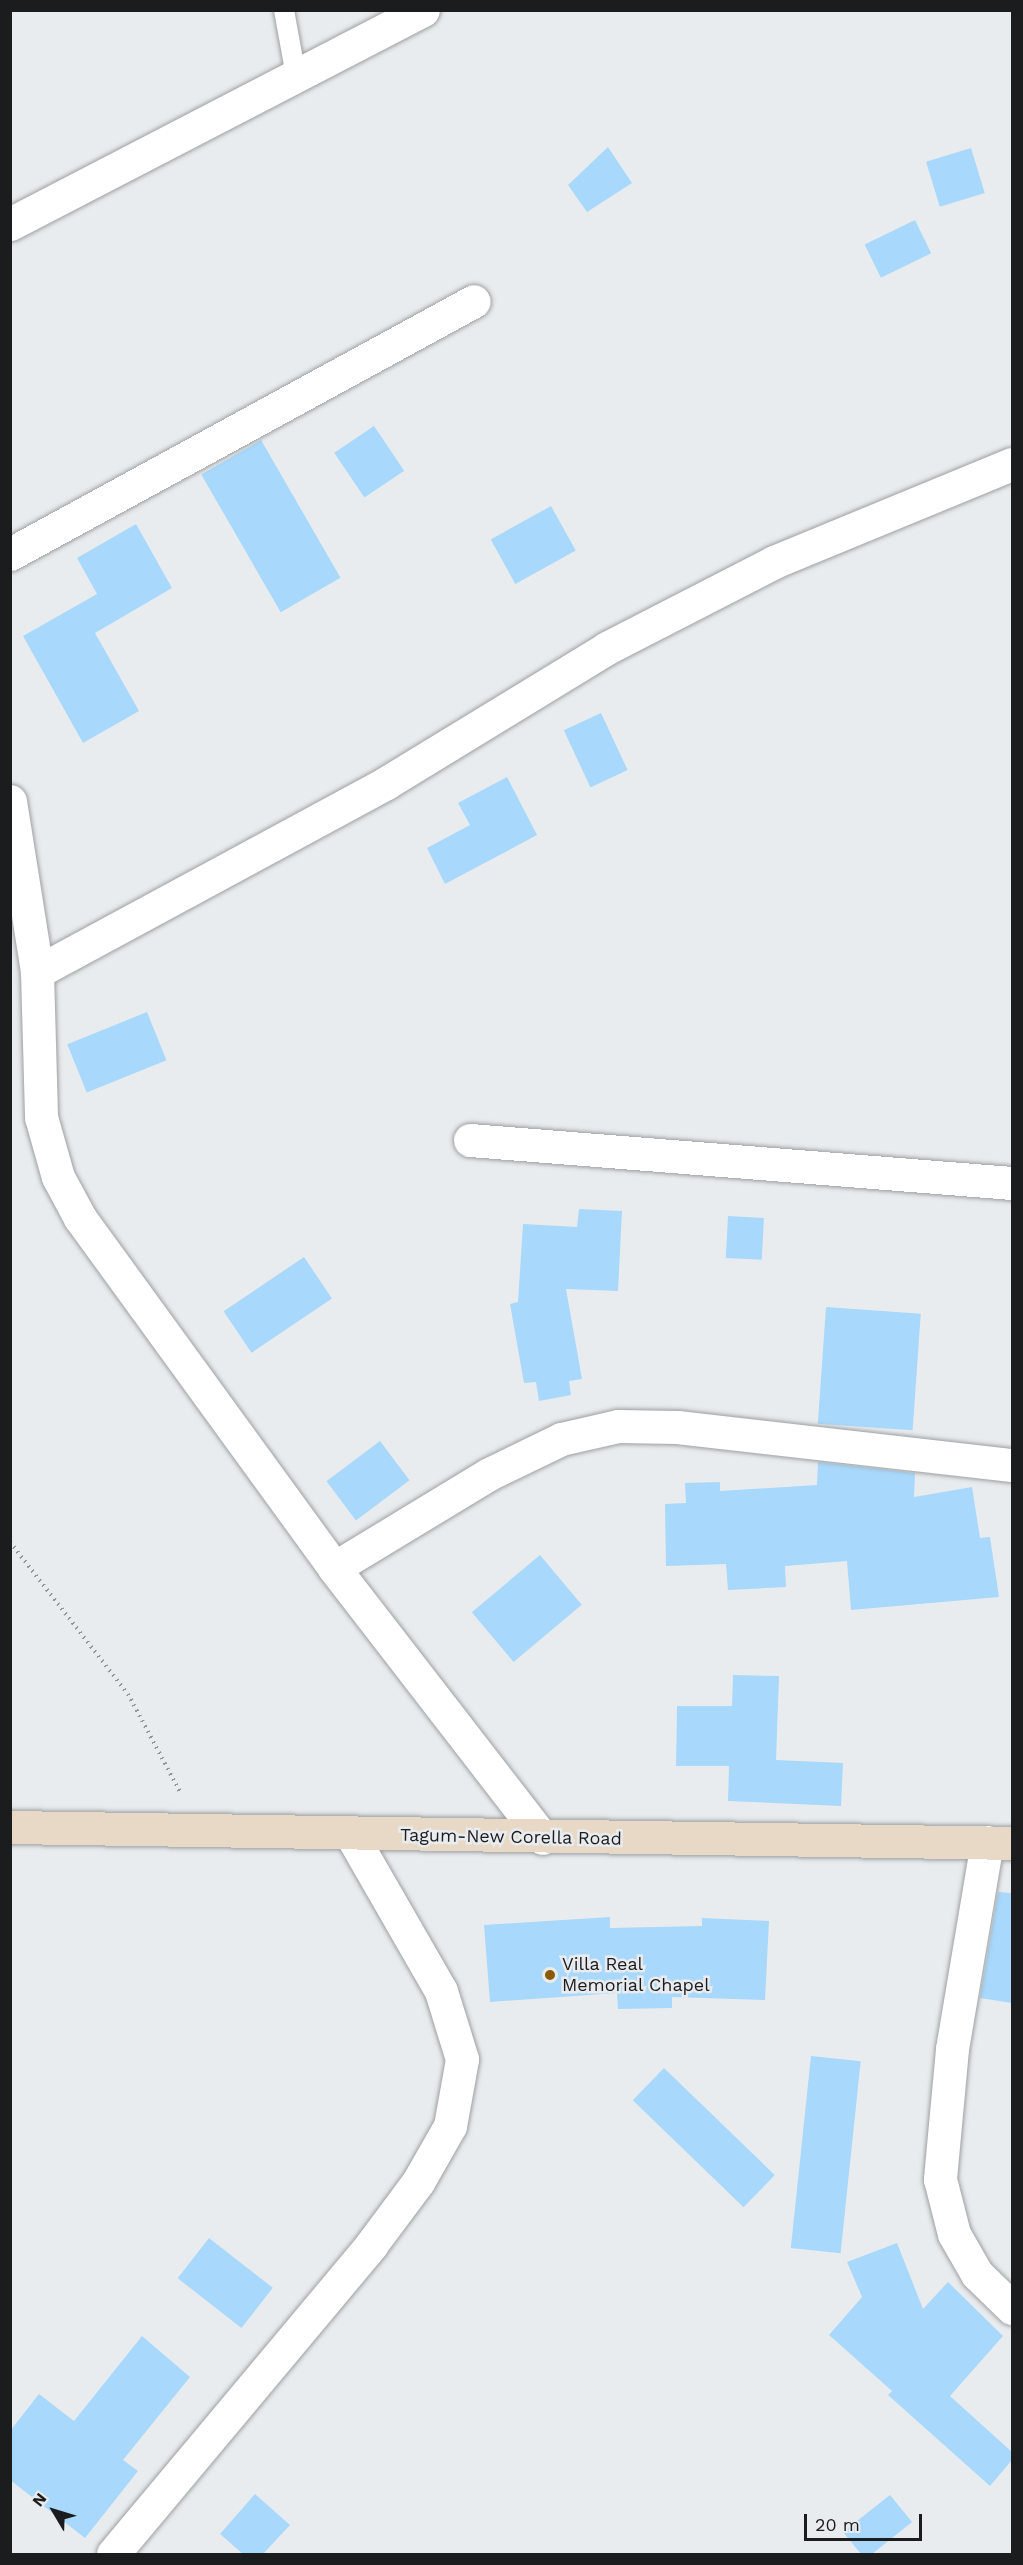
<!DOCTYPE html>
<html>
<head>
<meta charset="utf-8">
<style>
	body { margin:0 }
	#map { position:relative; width:1023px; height:2565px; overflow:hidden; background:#e9ecee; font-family:"Work Sans",sans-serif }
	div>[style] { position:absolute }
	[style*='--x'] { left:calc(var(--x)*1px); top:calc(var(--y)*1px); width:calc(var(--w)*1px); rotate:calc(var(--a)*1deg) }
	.building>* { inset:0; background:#a8d8fb; transform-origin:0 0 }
	.path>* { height:4px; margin-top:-2px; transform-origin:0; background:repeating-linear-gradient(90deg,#929596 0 1.5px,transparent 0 6px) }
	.roads { filter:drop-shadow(0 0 2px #9da0a2) drop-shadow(0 0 2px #9da0a2) }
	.service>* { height:20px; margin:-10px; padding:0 10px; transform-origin:10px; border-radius:10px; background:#fff }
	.minor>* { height:33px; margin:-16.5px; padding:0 16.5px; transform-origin:16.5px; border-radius:16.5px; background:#fff }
	.secondary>* { height:33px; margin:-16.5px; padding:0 16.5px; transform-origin:16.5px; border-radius:16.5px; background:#e8d9c7 }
	.dots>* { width:16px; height:16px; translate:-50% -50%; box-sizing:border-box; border:3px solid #e9ecee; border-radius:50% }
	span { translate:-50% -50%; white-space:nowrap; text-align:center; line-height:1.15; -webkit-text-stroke:5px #e9ecee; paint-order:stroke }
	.street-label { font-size:18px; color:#1b1c1d }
	.poi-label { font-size:18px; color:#1b1c1d }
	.left { translate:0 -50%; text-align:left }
	.frame { position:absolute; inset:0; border:12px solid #1b1c1d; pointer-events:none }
	.north { position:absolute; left:24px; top:2481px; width:60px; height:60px; -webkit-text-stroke:4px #e9ecee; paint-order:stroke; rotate:308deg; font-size:16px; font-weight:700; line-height:24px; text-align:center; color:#1b1c1d }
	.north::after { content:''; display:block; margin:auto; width:21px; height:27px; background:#1b1c1d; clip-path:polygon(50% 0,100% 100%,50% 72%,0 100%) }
	.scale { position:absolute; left:804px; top:2514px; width:118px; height:27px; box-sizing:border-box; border:3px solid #1b1c1d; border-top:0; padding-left:8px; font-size:18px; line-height:21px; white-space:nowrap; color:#1b1c1d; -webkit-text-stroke:4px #e9ecee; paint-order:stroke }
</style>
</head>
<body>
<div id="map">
	<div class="building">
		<div style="clip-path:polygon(608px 147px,632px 183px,587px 212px,568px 185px)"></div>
		<div style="left:971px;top:148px;width:47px;height:47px;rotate:73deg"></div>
		<div style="left:915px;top:220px;width:37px;height:56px;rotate:64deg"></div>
		<div style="left:374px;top:426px;width:54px;height:48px;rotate:56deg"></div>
		<div style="left:261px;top:440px;width:159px;height:69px;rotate:60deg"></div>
		<div style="left:551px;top:506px;width:51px;height:69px;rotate:61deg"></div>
		<div style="clip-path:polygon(136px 524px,172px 588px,95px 633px,139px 711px,83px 743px,23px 636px,97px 594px,77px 558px)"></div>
		<div style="left:601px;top:713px;width:63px;height:41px;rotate:65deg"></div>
		<div style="clip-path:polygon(507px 777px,537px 835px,445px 884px,427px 848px,470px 825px,458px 803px)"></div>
		<div style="left:147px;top:1012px;width:52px;height:86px;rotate:68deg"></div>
		<div style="clip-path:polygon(579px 1209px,622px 1211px,618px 1291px,566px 1289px,582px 1379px,569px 1381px,571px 1395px,539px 1401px,536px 1382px,524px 1383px,510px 1304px,518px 1302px,523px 1224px,577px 1227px)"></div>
		<div style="left:728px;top:1216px;width:36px;height:42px;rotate:3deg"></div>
		<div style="left:304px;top:1257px;width:50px;height:97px;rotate:56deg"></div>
		<div style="left:826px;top:1307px;width:95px;height:117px;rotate:4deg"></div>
		<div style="left:380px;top:1441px;width:49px;height:67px;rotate:53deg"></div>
		<div style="clip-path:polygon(818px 1462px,915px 1473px,914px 1497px,972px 1487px,980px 1538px,990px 1537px,999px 1597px,851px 1610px,847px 1561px,785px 1566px,786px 1587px,728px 1590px,726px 1564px,666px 1566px,665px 1504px,686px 1503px,685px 1483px,720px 1482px,720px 1491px,817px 1485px)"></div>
		<div style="left:540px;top:1555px;width:65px;height:89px;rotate:50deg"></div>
		<div style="clip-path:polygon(733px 1675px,779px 1676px,776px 1760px,843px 1763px,841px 1806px,728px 1801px,729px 1766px,676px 1766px,677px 1706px,732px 1706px)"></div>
		<div style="clip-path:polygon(998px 1892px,1012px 1893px,1012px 2003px,980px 1998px)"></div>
		<div style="clip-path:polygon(610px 1917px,610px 1928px,702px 1926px,702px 1918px,769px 1921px,765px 2000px,672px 1997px,672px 2008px,618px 2009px,617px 1993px,490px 2002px,484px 1925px)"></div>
		<div style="left:811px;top:2056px;width:50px;height:193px;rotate:6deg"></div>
		<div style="left:664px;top:2068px;width:154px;height:45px;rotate:44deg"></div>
		<div style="left:209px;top:2238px;width:81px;height:51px;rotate:38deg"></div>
		<div style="clip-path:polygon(897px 2243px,923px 2309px,948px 2282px,1003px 2336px,950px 2396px,1012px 2452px,1012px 2460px,990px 2486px,888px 2395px,892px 2391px,829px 2335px,862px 2297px,847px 2262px)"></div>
		<div style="clip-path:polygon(142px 2336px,190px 2377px,123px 2460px,138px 2471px,85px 2538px,10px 2480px,10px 2431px,39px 2394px,74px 2421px)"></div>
		<div style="clip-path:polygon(255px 2494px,290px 2525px,263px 2554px,243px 2554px,220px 2534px)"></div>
		<div style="clip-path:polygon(890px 2495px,912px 2522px,872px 2554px,861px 2554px,843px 2532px)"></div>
	</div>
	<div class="path">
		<div style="--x:10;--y:1542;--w:192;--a:52.2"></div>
		<div style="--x:128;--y:1694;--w:111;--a:62"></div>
	</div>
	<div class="roads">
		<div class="service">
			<div style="--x:284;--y:10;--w:67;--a:79.7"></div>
		</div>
		<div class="minor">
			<div style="--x:10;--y:224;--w:465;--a:-27.4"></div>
			<div style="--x:10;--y:554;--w:528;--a:-28.6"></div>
			<div style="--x:10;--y:801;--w:173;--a:81"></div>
			<div style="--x:37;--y:972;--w:145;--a:88.4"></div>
			<div style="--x:41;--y:1117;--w:62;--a:74.2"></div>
			<div style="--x:58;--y:1177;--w:47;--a:61.8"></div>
			<div style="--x:80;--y:1218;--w:432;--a:54"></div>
			<div style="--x:334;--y:1568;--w:341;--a:52.3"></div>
			<div style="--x:37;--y:972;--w:397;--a:-28.4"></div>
			<div style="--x:386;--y:783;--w:259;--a:-31.4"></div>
			<div style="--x:607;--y:648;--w:188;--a:-27.2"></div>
			<div style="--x:774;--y:562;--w:257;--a:-22.4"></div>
			<div style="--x:470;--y:1140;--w:544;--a:4.54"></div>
			<div style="--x:334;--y:1568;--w:181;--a:-31.2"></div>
			<div style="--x:489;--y:1474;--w:80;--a:-25.9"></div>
			<div style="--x:561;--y:1439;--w:58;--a:-12.8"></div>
			<div style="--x:618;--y:1426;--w:59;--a:1"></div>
			<div style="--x:677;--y:1427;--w:337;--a:6.5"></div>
			<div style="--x:987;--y:1842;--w:210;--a:99.6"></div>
			<div style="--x:952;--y:2049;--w:131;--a:95.3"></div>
			<div style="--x:940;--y:2179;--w:57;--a:75.7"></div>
			<div style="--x:954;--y:2234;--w:46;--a:60.1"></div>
			<div style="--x:977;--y:2274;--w:49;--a:44.2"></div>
			<div style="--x:113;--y:2554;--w:403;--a:-50.1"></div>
			<div style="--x:371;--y:2245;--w:79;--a:-53.3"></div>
			<div style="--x:418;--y:2182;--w:64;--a:-60.3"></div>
			<div style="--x:450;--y:2126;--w:68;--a:-79.8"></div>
			<div style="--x:462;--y:2059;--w:71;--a:-107.2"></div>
			<div style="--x:441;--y:1991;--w:182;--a:-119.9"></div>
		</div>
		<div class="secondary">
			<div style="--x:10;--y:1827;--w:1002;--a:0.91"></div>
		</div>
	</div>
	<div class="dots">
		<div style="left:550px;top:1975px;background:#8c5906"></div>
	</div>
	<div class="street-label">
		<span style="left:511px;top:1837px;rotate:1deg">Tagum-New Corella Road</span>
	</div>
	<div class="poi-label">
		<span class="left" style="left:562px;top:1975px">Villa Real<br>Memorial Chapel</span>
	</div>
	<div class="frame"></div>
	<div class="north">N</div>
	<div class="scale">20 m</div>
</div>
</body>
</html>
